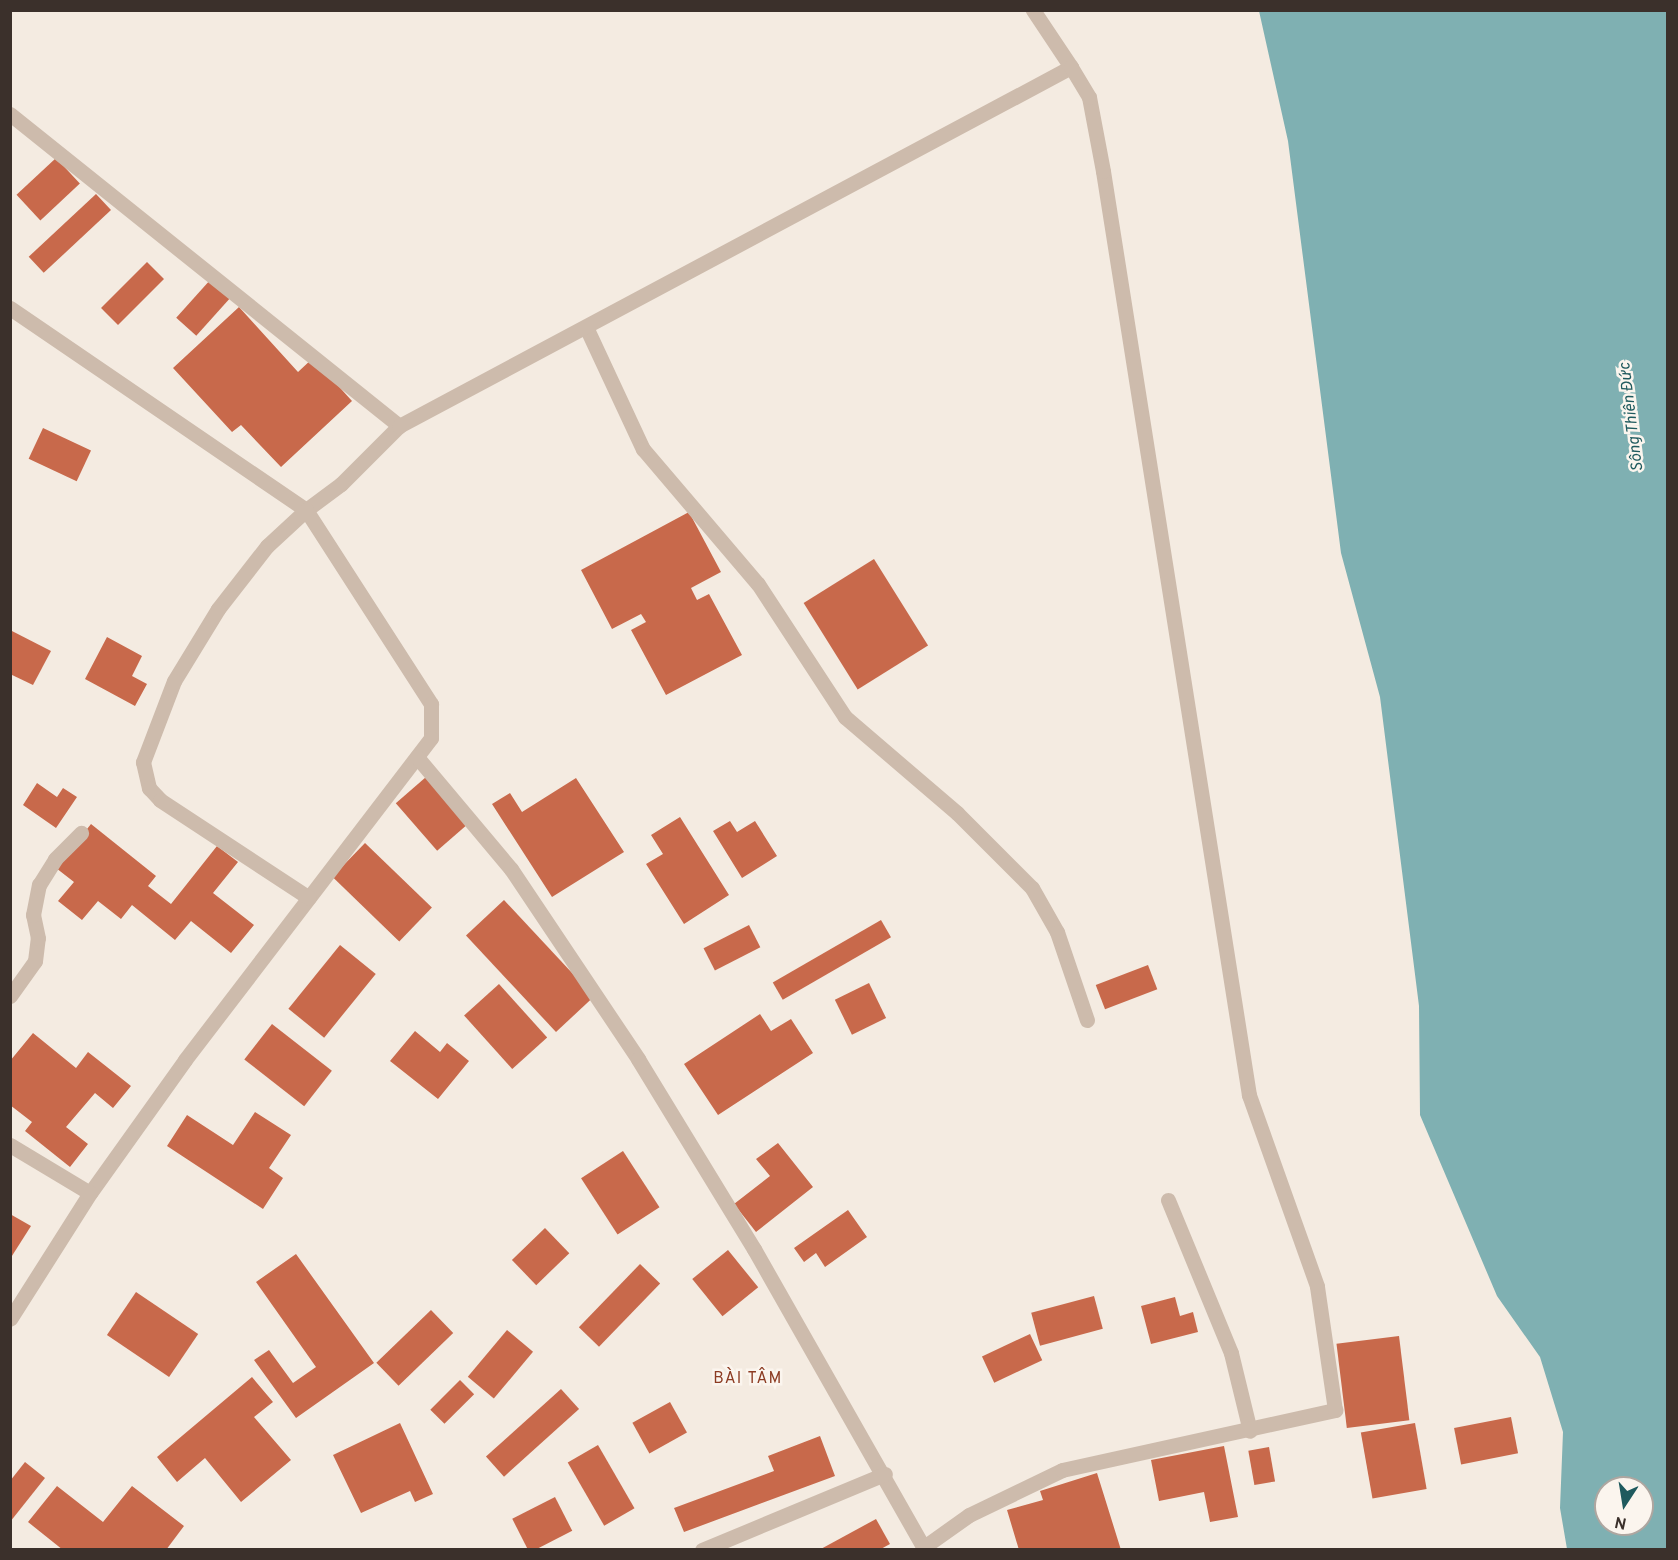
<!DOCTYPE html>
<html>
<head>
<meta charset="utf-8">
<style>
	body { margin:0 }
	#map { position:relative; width:1678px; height:1560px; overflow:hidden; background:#f4ebe1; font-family:Overpass,sans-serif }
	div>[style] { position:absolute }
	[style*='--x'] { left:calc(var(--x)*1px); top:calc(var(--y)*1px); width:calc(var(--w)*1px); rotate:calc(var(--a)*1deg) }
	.water>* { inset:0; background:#7fb0b2 }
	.building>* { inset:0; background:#c8694b; transform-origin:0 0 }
	.lane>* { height:15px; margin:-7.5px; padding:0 7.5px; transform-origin:7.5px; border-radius:7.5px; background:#cdbbac }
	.street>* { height:15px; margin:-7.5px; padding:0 7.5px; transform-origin:7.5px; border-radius:7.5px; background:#cdbbac }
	span { translate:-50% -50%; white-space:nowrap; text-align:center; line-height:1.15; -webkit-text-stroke:5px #fbf5ee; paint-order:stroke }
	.water-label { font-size:16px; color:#1f5a5e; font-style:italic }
	.neighbourhood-label { font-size:16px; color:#8c3b22; letter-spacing:1.5px }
	.frame { position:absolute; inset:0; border:12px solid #3b302b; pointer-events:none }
	.north { position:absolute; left:1594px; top:1476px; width:60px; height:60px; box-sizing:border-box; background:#fbf5ee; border:2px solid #aea6a0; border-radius:50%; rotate:192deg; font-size:16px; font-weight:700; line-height:24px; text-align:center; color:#3b302b }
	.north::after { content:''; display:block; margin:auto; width:21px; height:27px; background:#1f5a5e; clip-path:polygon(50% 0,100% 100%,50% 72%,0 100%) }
</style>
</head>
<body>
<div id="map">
	<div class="water">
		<div style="clip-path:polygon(evenodd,1259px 11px,1667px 11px,1667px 1549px,1567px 1549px,1560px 1508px,1563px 1432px,1540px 1357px,1497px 1296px,1420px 1115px,1419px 1006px,1380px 697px,1341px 553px,1288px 141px,1259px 11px,1606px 1488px,1642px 1488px,1642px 1524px,1606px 1524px,1606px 1488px)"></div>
	</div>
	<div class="building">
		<div style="left:56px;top:158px;width:35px;height:54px;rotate:47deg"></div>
		<div style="left:96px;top:194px;width:22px;height:92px;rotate:47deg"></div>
		<div style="left:147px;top:262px;width:24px;height:65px;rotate:45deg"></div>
		<div style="left:211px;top:279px;width:27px;height:52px;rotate:42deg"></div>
		<div style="clip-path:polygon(239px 307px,298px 372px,313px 358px,352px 401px,281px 467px,241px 425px,232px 432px,173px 368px)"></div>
		<div style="left:43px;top:428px;width:53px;height:34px;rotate:25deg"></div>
		<div style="clip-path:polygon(689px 512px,721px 572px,691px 588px,697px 600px,709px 594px,742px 655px,666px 695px,631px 630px,646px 622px,641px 614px,612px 629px,581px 570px)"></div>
		<div style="left:874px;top:559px;width:102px;height:83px;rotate:58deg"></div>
		<div style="clip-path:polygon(10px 630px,51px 651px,33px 685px,10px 674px)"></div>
		<div style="clip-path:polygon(107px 637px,142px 656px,132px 676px,147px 684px,135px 706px,85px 679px)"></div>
		<div style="left:426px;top:777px;width:63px;height:40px;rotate:49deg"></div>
		<div style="clip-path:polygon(576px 778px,624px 852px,552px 897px,492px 804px,510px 793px,522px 812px)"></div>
		<div style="clip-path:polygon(37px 783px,57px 797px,63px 788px,77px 797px,56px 828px,23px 805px)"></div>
		<div style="clip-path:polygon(680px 817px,729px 895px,684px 924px,646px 864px,663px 854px,651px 835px)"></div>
		<div style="clip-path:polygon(730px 821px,737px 832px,755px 821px,777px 856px,742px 878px,713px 831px)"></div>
		<div style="clip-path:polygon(91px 824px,156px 876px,148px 886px,171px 904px,217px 846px,238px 862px,213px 893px,254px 925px,231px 953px,191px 921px,175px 940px,132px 905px,121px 919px,98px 901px,82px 920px,58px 901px,74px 882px,56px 868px)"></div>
		<div style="left:365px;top:843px;width:93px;height:47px;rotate:44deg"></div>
		<div style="left:504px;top:900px;width:132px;height:52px;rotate:47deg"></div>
		<div style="left:881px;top:920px;width:20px;height:125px;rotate:60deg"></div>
		<div style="left:749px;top:925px;width:25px;height:51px;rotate:63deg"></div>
		<div style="left:340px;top:945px;width:46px;height:82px;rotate:39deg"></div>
		<div style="left:1148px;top:965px;width:26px;height:56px;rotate:69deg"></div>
		<div style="left:869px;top:983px;width:39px;height:38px;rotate:64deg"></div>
		<div style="left:499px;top:984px;width:72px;height:47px;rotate:48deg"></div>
		<div style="clip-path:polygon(760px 1014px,771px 1031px,791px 1019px,813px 1053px,718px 1115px,684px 1064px)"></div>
		<div style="left:272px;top:1024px;width:76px;height:45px;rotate:38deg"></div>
		<div style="clip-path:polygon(415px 1031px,440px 1052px,447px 1043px,469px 1061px,438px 1099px,390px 1061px)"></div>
		<div style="clip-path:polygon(33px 1033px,76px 1068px,88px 1052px,131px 1086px,113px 1108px,95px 1093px,66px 1127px,88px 1144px,70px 1167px,25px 1131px,32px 1122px,10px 1105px,10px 1061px)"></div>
		<div style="clip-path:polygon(255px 1112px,291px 1135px,269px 1168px,283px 1178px,263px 1209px,167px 1146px,187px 1115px,233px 1145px)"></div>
		<div style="clip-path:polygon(778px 1143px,813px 1187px,756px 1232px,734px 1204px,770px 1176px,756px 1159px)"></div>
		<div style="left:623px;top:1151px;width:67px;height:50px;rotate:57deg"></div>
		<div style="clip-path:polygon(848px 1210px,867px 1237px,825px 1267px,816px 1253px,804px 1262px,794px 1248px)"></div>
		<div style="clip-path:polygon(10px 1214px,31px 1226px,10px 1259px)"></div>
		<div style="left:545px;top:1228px;width:35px;height:46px;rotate:46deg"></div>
		<div style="left:728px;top:1250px;width:48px;height:46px;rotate:51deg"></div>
		<div style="clip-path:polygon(296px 1254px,374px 1363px,296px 1418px,254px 1360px,269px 1350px,293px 1383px,316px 1367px,256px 1282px)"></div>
		<div style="left:640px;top:1264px;width:28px;height:88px;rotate:44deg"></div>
		<div style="left:136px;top:1292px;width:75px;height:52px;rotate:34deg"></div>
		<div style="left:1094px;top:1296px;width:34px;height:65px;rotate:75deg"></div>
		<div style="clip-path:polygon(1175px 1297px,1180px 1316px,1193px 1312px,1198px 1332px,1151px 1344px,1141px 1306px)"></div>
		<div style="left:431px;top:1310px;width:32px;height:76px;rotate:46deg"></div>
		<div style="left:507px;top:1330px;width:34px;height:61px;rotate:40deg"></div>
		<div style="left:1030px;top:1334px;width:29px;height:53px;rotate:65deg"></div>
		<div style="left:1399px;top:1336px;width:85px;height:63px;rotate:83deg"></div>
		<div style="clip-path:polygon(252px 1377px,273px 1402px,254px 1417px,291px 1460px,241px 1502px,205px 1458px,177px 1482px,157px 1457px)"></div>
		<div style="left:460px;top:1380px;width:20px;height:42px;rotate:45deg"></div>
		<div style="left:561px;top:1389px;width:27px;height:101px;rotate:48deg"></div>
		<div style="left:670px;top:1402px;width:35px;height:43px;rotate:61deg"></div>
		<div style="left:1511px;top:1417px;width:37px;height:58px;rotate:79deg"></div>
		<div style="clip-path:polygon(400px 1423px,433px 1494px,415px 1502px,410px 1491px,361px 1513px,333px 1455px)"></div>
		<div style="left:1415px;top:1423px;width:67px;height:55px;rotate:80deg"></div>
		<div style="clip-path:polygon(820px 1436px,835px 1476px,684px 1532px,674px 1508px,774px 1471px,768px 1456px)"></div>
		<div style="left:598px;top:1445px;width:73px;height:35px;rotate:60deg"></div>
		<div style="clip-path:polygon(1224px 1446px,1238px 1517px,1210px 1522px,1204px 1492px,1159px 1501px,1151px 1460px)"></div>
		<div style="left:1269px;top:1447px;width:35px;height:21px;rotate:80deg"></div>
		<div style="clip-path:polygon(25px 1462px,45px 1478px,10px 1522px,10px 1481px)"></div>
		<div style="clip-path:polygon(1097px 1473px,1121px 1550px,1019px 1550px,1007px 1510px,1043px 1500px,1040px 1491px)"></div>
		<div style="clip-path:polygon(57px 1486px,103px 1522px,132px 1486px,184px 1526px,166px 1550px,63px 1550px,28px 1522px)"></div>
		<div style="left:555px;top:1497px;width:38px;height:48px;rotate:63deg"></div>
		<div style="clip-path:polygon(876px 1519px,890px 1544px,879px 1550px,819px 1550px)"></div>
	</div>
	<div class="lane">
		<div style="--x:586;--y:327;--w:135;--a:65"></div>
		<div style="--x:643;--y:449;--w:177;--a:49.6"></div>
		<div style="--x:758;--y:584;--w:159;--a:56.8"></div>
		<div style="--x:845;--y:717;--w:148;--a:40.6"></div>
		<div style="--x:957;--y:813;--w:106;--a:45"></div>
		<div style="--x:1032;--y:888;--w:51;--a:60.4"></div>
		<div style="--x:1057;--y:932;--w:93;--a:71.2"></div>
	</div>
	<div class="street">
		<div style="--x:10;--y:114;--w:499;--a:38.7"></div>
		<div style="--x:399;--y:426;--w:82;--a:135"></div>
		<div style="--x:341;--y:484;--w:44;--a:143.4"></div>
		<div style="--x:306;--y:510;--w:231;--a:57.2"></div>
		<div style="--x:431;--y:704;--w:34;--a:90"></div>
		<div style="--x:431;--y:738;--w:405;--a:127.4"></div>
		<div style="--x:185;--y:1060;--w:163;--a:125.5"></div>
		<div style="--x:90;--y:1193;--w:149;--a:122.4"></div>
		<div style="--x:10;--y:308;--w:358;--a:34.3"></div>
		<div style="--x:306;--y:510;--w:53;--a:137.3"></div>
		<div style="--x:267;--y:546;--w:80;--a:127.9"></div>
		<div style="--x:218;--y:609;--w:84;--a:121.4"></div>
		<div style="--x:174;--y:681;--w:87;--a:110.9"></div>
		<div style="--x:143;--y:762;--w:27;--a:77"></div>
		<div style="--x:149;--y:788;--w:16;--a:47"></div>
		<div style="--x:160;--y:800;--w:178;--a:33.3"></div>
		<div style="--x:399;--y:426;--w:762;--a:-28.11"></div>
		<div style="--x:1071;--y:67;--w:69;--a:-123.7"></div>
		<div style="--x:417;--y:757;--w:146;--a:50"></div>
		<div style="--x:511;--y:869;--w:229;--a:56.2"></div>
		<div style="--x:638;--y:1059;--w:223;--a:58.6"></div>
		<div style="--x:754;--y:1249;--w:346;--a:60.4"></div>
		<div style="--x:10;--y:996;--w:43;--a:-54.5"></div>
		<div style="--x:35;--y:961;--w:23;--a:-83"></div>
		<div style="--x:38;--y:938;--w:24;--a:-102"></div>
		<div style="--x:33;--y:915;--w:31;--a:-79"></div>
		<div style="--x:39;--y:885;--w:31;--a:-58"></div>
		<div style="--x:55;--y:859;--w:37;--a:-45"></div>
		<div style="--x:10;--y:1145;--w:93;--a:31"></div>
		<div style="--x:1168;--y:1200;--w:165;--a:67.6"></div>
		<div style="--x:1231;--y:1353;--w:80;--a:76.3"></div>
		<div style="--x:924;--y:1547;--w:55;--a:-35.4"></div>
		<div style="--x:969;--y:1515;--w:103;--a:-25.8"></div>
		<div style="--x:1062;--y:1470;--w:280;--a:-12.4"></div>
		<div style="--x:1335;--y:1410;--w:125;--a:-98.3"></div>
		<div style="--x:1317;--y:1286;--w:203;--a:-109.6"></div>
		<div style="--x:1249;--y:1095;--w:935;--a:-98.98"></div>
		<div style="--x:1103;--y:171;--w:75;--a:-100.7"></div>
		<div style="--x:1089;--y:97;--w:35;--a:-121"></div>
		<div style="--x:702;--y:1550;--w:198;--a:-22.6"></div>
	</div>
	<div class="water-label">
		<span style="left:1632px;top:417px;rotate:-97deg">Sông Thiên Đức</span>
	</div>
	<div class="neighbourhood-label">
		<span style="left:748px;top:1379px">BÀI TÂM</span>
	</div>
	<div class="frame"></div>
	<div class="north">N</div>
</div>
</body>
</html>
